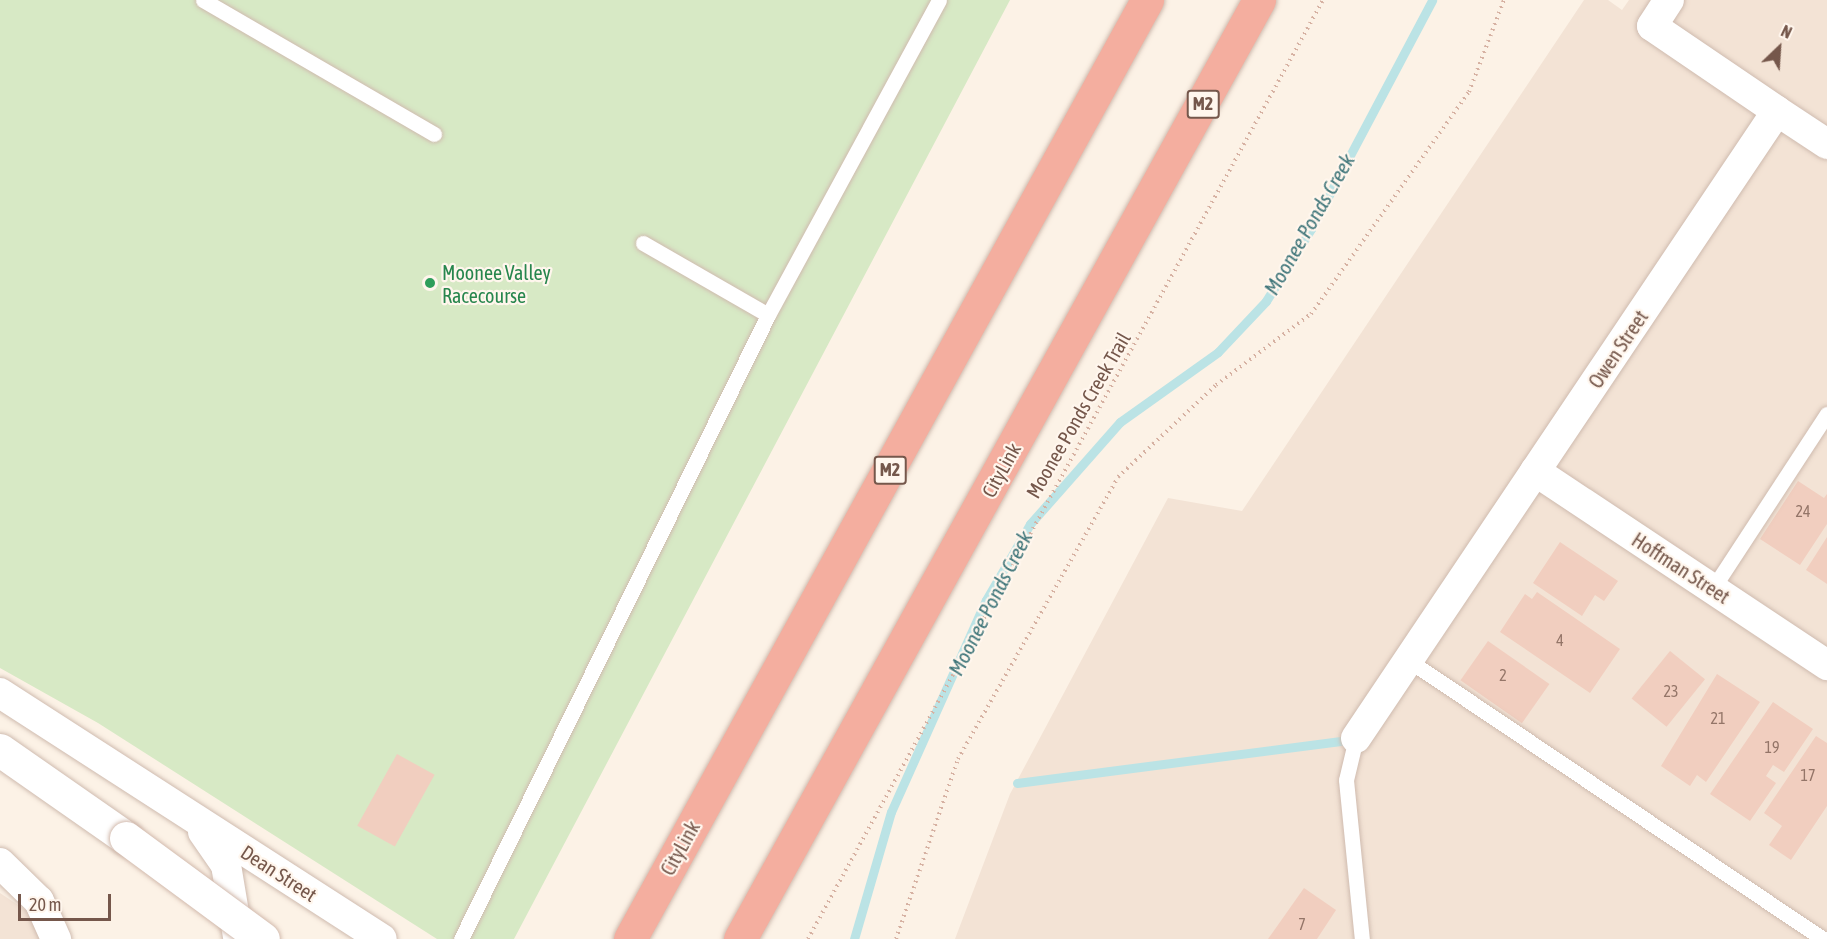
<!DOCTYPE html>
<html>
<head>
<meta charset="utf-8">
<style>
	body { margin:0 }
	#map { position:relative; width:1827px; height:939px; overflow:hidden; background:#fcf2e6; font-family:"Asap Condensed",sans-serif }
	div>[style] { position:absolute }
	[style*='--x'] { left:calc(var(--x)*1px); top:calc(var(--y)*1px); width:calc(var(--w)*1px); rotate:calc(var(--a)*1deg) }
	.residential>* { inset:0; background:#f3e3d5 }
	.green>* { inset:0; background:#d7e9c5 }
	.stream>* { height:9px; margin:-4.5px; padding:0 4.5px; transform-origin:4.5px; border-radius:4.5px; background:#bbe3e5 }
	.building>* { inset:0; background:#f1cebf; transform-origin:0 0 }
	.path>* { height:4px; margin-top:-2px; transform-origin:0; background:repeating-linear-gradient(90deg,#d6b1a2 0 1.5px,transparent 0 6px) }
	.roads { filter:drop-shadow(0 0 2px #cfbbaf) drop-shadow(0 0 2px #cfbbaf) }
	.lane>* { height:15px; margin:-7.5px; padding:0 7.5px; transform-origin:7.5px; border-radius:7.5px; background:#fff }
	.street>* { height:30px; margin:-15px; padding:0 15px; transform-origin:15px; border-radius:15px; background:#fff }
	.secondary>* { height:33px; margin:-16.5px; padding:0 16.5px; transform-origin:16.5px; border-radius:16.5px; background:#fff }
	.highway>* { height:33px; margin:-16.5px; padding:0 16.5px; transform-origin:16.5px; border-radius:16.5px; background:#f4ae9f }
	.bridges { filter:drop-shadow(0 0 2px #d2baad) drop-shadow(0 0 2px #d2baad) }
	.secondary-bridge>* { height:33px; margin:-16.5px; padding:0 16.5px; transform-origin:16.5px; border-radius:16.5px; background:#fff }
	.dots>* { width:16px; height:16px; translate:-50% -50%; box-sizing:border-box; border:3px solid #fff6ed; border-radius:50% }
	span { translate:-50% -50%; white-space:nowrap; text-align:center; line-height:1.15; -webkit-text-stroke:4.5px #fff6ed; paint-order:stroke }
	.number-label { font-size:16px; color:#947568 }
	.number-label span { -webkit-text-stroke-width:0 }
	.shield-label span { padding:2px 4px; background:#fff6ed; border:2px solid; border-radius:4px; -webkit-text-stroke-width:0 }
	.shield-label { font-size:18px; color:#75574b; font-weight:700 }
	.leisure-label { font-size:20px; color:#27864d }
	.left { translate:0 -50%; text-align:left }
	.street-label { font-size:20px; color:#75574b }
	.water-label { font-size:21px; color:#40767a; font-style:italic }
	.north { position:absolute; left:1749px; top:18px; width:60px; height:60px; -webkit-text-stroke:4px #fff6ed; paint-order:stroke; rotate:25deg; font-size:16px; font-weight:700; line-height:24px; text-align:center; color:#75574b }
	.north::after { content:''; display:block; margin:auto; width:21px; height:27px; background:#75574b; clip-path:polygon(50% 0,100% 100%,50% 72%,0 100%) }
	.scale { position:absolute; left:18px; top:894px; width:93px; height:27px; box-sizing:border-box; border:3px solid #75574b; border-top:0; padding-left:8px; font-size:18px; line-height:21px; white-space:nowrap; color:#75574b; -webkit-text-stroke:4px #fff6ed; paint-order:stroke }
</style>
</head>
<body>
<div id="map">
	<div class="residential">
		<div style="clip-path:polygon(1584px 0,1608px 0,1622px 10px,1629px 0,1827px 0,1827px 939px,955px 939px,1010px 794px,1168px 498px,1242px 511px)"></div>
		<div style="clip-path:polygon(0 893px,69px 939px,0 939px)"></div>
	</div>
	<div class="green">
		<div style="clip-path:polygon(0 0,1010px 0,514px 939px,437px 939px,98px 723px,0 668px)"></div>
	</div>
	<div class="stream">
		<div style="--x:1017;--y:783;--w:340;--a:-7.4"></div>
		<div style="--x:854;--y:939;--w:132;--a:-73.8"></div>
		<div style="--x:891;--y:812;--w:232;--a:-65.9"></div>
		<div style="--x:986;--y:600;--w:88;--a:-59.9"></div>
		<div style="--x:1030;--y:524;--w:136;--a:-48.6"></div>
		<div style="--x:1120;--y:422;--w:120;--a:-35.5"></div>
		<div style="--x:1218;--y:352;--w:70;--a:-46.7"></div>
		<div style="--x:1266;--y:301;--w:85;--a:-58"></div>
		<div style="--x:1311;--y:229;--w:259;--a:-62.1"></div>
	</div>
	<div class="building">
		<div style="clip-path:polygon(1798px 481px,1824px 498px,1827px 494px,1827px 524px,1800px 565px,1760px 539px)"></div>
		<div style="clip-path:polygon(1827px 537px,1827px 584px,1806px 570px)"></div>
		<div style="clip-path:polygon(1560px 542px,1618px 581px,1604px 601px,1595px 595px,1582px 616px,1533px 583px)"></div>
		<div style="clip-path:polygon(1537px 592px,1620px 649px,1590px 693px,1500px 632px,1525px 594px,1532px 599px)"></div>
		<div style="left:1488px;top:641px;width:75px;height:48px;rotate:35deg"></div>
		<div style="left:1670px;top:651px;width:45px;height:61px;rotate:39deg"></div>
		<div style="clip-path:polygon(1717px 674px,1760px 702px,1706px 782px,1697px 775px,1690px 786px,1661px 766px)"></div>
		<div style="clip-path:polygon(1773px 702px,1813px 729px,1784px 772px,1773px 765px,1766px 776px,1776px 783px,1750px 821px,1710px 794px)"></div>
		<div style="clip-path:polygon(1816px 736px,1827px 743px,1827px 806px,1791px 860px,1769px 845px,1782px 826px,1764px 813px)"></div>
		<div style="left:397px;top:754px;width:43px;height:82px;rotate:29deg"></div>
		<div style="clip-path:polygon(1304px 888px,1336px 910px,1317px 939px,1268px 939px)"></div>
	</div>
	<div class="path">
		<div style="--x:808;--y:939;--w:1071;--a:-61.26"></div>
		<div style="--x:896;--y:939;--w:190;--a:-71"></div>
		<div style="--x:958;--y:759;--w:324;--a:-60.4"></div>
		<div style="--x:1118;--y:477;--w:134;--a:-43.2"></div>
		<div style="--x:1216;--y:385;--w:119;--a:-36.8"></div>
		<div style="--x:1311;--y:314;--w:272;--a:-54.6"></div>
		<div style="--x:1469;--y:92;--w:98;--a:-69.2"></div>
	</div>
	<div class="roads">
		<div class="lane">
			<div style="--x:203;--y:0;--w:267;--a:30.1"></div>
			<div style="--x:643;--y:243;--w:144;--a:29.9"></div>
			<div style="--x:1713;--y:588;--w:208;--a:-56.8"></div>
			<div style="--x:1408;--y:660;--w:500;--a:33.91"></div>
			<div style="--x:1356;--y:738;--w:43;--a:103.4"></div>
			<div style="--x:1346;--y:780;--w:160;--a:84.3"></div>
			<div style="--x:461;--y:939;--w:695;--a:-63.8"></div>
			<div style="--x:768;--y:315;--w:358;--a:-61.5"></div>
		</div>
		<div class="street">
			<div style="--x:1777;--y:111;--w:60;--a:33.4"></div>
			<div style="--x:1535;--y:471;--w:351;--a:33.6"></div>
			<div style="--x:0;--y:693;--w:454;--a:32.8"></div>
			<div style="--x:1356;--y:738;--w:755;--a:-56.12"></div>
			<div style="--x:1777;--y:111;--w:151;--a:-145.8"></div>
			<div style="--x:1652;--y:26;--w:31;--a:-57"></div>
			<div style="--x:203;--y:832;--w:40;--a:55.1"></div>
			<div style="--x:226;--y:865;--w:73;--a:80.5"></div>
			<div style="--x:0;--y:863;--w:54;--a:44.3"></div>
			<div style="--x:39;--y:901;--w:42;--a:65.9"></div>
		</div>
		<div class="secondary">
			<div style="--x:0;--y:750;--w:154;--a:34.9"></div>
		</div>
		<div class="highway">
			<div style="--x:630;--y:939;--w:1072;--a:-61.16"></div>
			<div style="--x:740;--y:939;--w:1073;--a:-61.07"></div>
		</div>
	</div>
	<div class="bridges">
		<div class="secondary-bridge">
			<div style="--x:126;--y:838;--w:170;--a:36.4"></div>
		</div>
	</div>
	<div class="dots">
		<div style="left:430px;top:283px;background:#2e9e5b"></div>
	</div>
	<div class="number-label">
		<span style="left:1803px;top:511px">24</span>
		<span style="left:1560px;top:640px">4</span>
		<span style="left:1503px;top:675px">2</span>
		<span style="left:1671px;top:691px">23</span>
		<span style="left:1718px;top:718px">21</span>
		<span style="left:1772px;top:747px">19</span>
		<span style="left:1808px;top:775px">17</span>
		<span style="left:1302px;top:924px">7</span>
	</div>
	<div class="shield-label">
		<span style="left:1203px;top:104px">M2</span>
		<span style="left:890px;top:470px">M2</span>
	</div>
	<div class="leisure-label">
		<span class="left" style="left:442px;top:284px">Moonee Valley<br>Racecourse</span>
	</div>
	<div class="street-label">
		<span style="left:1618px;top:349px;rotate:-56deg">Owen Street</span>
		<span style="left:1078px;top:415px;rotate:-60deg">Moonee Ponds Creek Trail</span>
		<span style="left:1001px;top:470px;rotate:-61deg">CityLink</span>
		<span style="left:1681px;top:568px;rotate:33deg">Hoffman Street</span>
		<span style="left:680px;top:848px;rotate:-61deg">CityLink</span>
		<span style="left:279px;top:873px;rotate:33deg">Dean Street</span>
	</div>
	<div class="water-label">
		<span style="left:1309px;top:224px;rotate:-60deg">Moonee Ponds Creek</span>
		<span style="left:990px;top:603px;rotate:-63deg">Moonee Ponds Creek</span>
	</div>
	<div class="north">N</div>
	<div class="scale">20 m</div>
</div>
</body>
</html>
